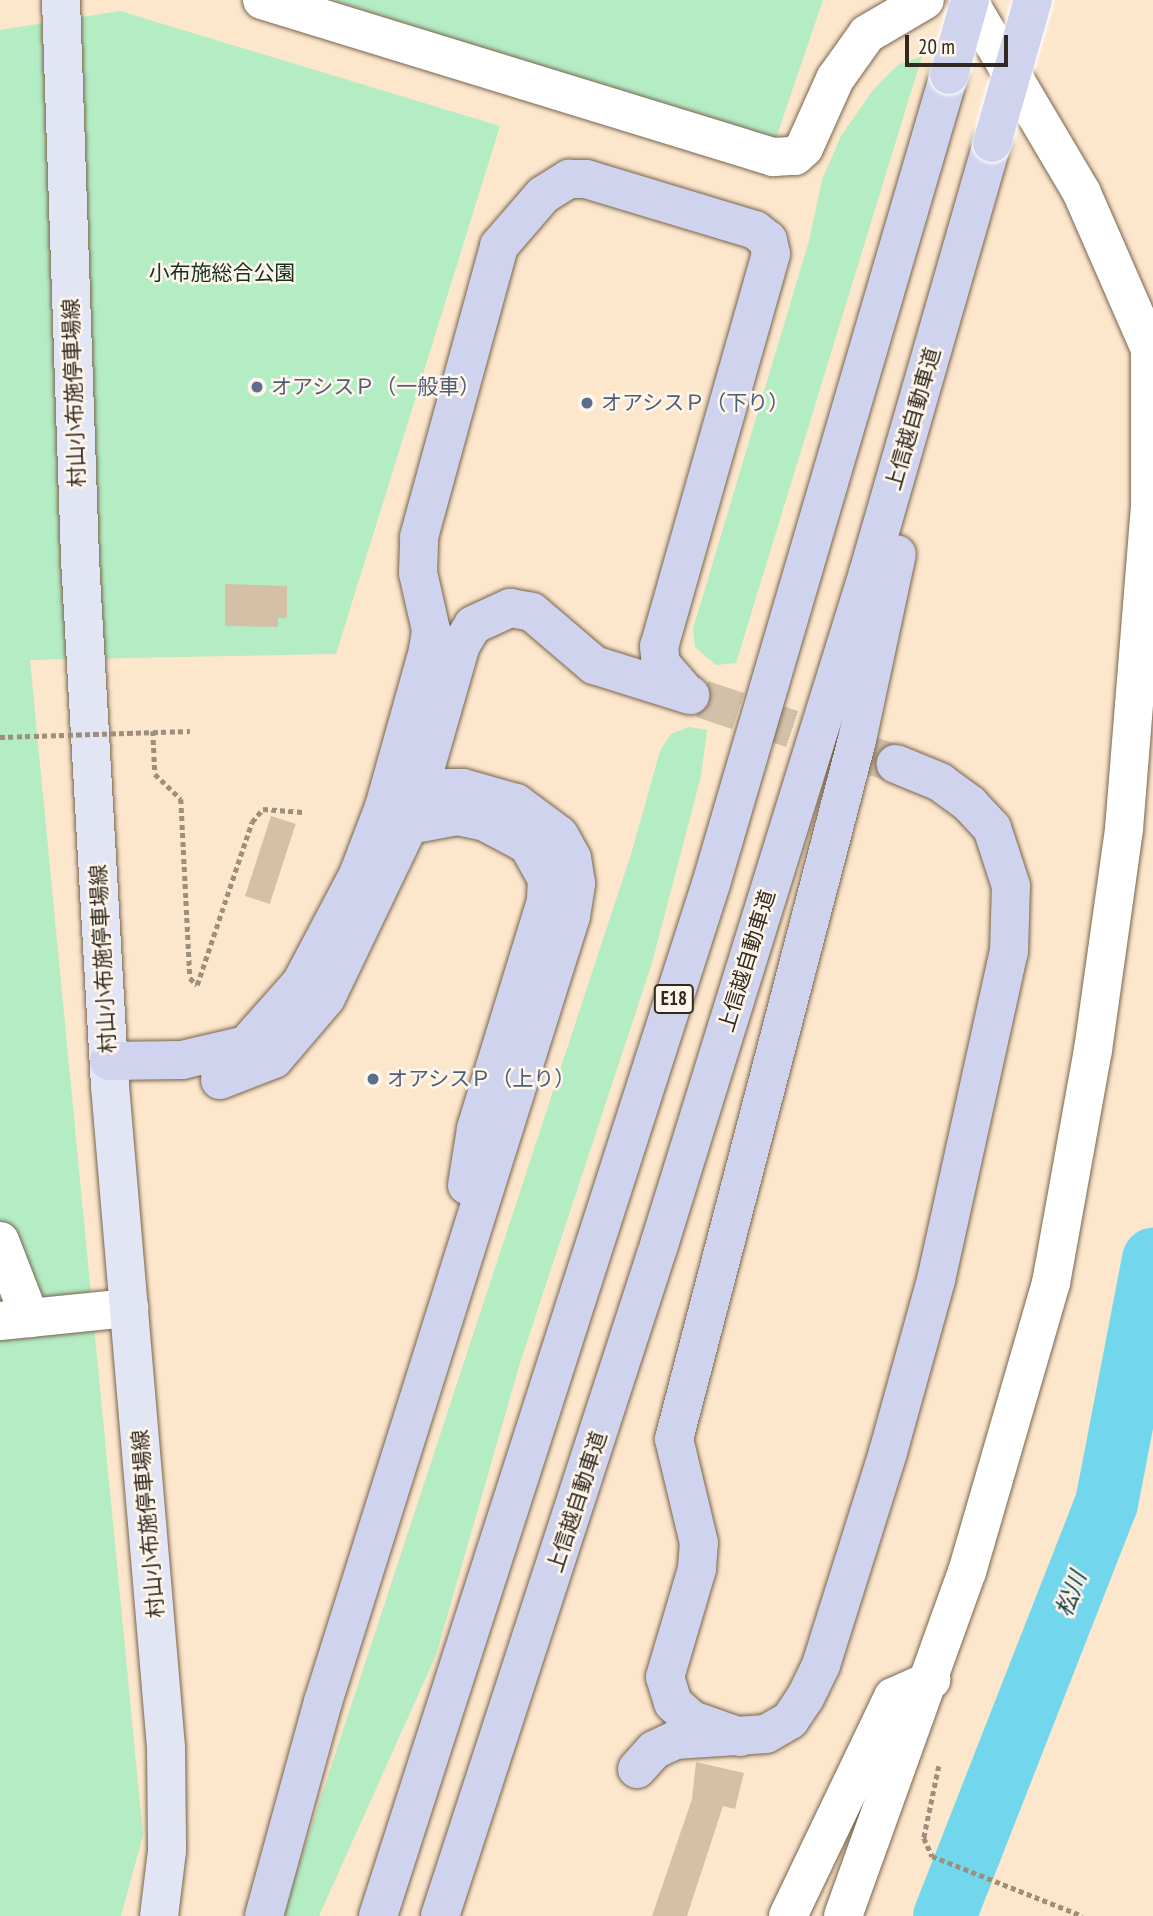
<!DOCTYPE html>
<html>
<head>
<meta charset="utf-8">
<style>
	body { margin:0 }
	#map { position:relative; width:1153px; height:1916px; overflow:hidden; background:#fce6cc; font-family:"PT Sans Narrow","Noto Sans JP",sans-serif }
	div>[style] { position:absolute }
	[style*='--x'] { left:calc(var(--x)*1px); top:calc(var(--y)*1px); width:calc(var(--w)*1px); rotate:calc(var(--a)*1deg) }
	.green>* { inset:0; background:#b4ecc4 }
	.river>* { height:63px; margin:-31.5px; padding:0 31.5px; transform-origin:31.5px; border-radius:31.5px; background:#72d7ec }
	.building>* { inset:0; background:#d5bfa6; transform-origin:0 0 }
	.highway-tunnel>* { height:38px; margin-top:-19px; transform-origin:0; background:repeating-linear-gradient(90deg,#d3c0a9 0 38px,transparent 0 57px) }
	.path>* { height:4.5px; margin-top:-2.25px; transform-origin:0; background:repeating-linear-gradient(90deg,#9e8e7c 0 5px,transparent 0 8.5px) }
	.roads { filter:drop-shadow(0 0 2px #78654e) drop-shadow(0 0 2px #78654e) }
	.minor>* { height:38px; margin:-19px; padding:0 19px; transform-origin:19px; border-radius:19px; background:#fff }
	.major>* { height:38px; margin:-19px; padding:0 19px; transform-origin:19px; border-radius:19px; background:#e2e5f4 }
	.highway>* { height:38px; margin:-19px; padding:0 19px; transform-origin:19px; border-radius:19px; background:#cfd3ed }
	.path-bridge>* { height:4.5px; margin-top:-2.25px; transform-origin:0; background:repeating-linear-gradient(90deg,#9e8e7c 0 5px,transparent 0 8.5px) }
	.bridges { filter:drop-shadow(0 0 2px #fff) drop-shadow(0 0 2px #fff) }
	.highway-bridge>* { height:38px; margin:-19px; padding:0 19px; transform-origin:19px; border-radius:19px; background:#cfd3ed }
	.dots>* { width:19px; height:19px; translate:-50% -50%; box-sizing:border-box; border:4px solid #fef5eb; border-radius:50% }
	span { translate:-50% -50%; white-space:nowrap; text-align:center; line-height:1.15; -webkit-text-stroke:5px #fef5eb; paint-order:stroke }
	.shield-label span { padding:2px 5px; background:#fef5eb; border:2px solid; border-radius:5px; -webkit-text-stroke-width:0 }
	.shield-label { font-size:19px; color:#31281f; font-weight:700 }
	.park-label { font-size:21px; color:#13311d }
	.service-label { font-size:21px; color:#4e5e75 }
	.left { translate:0 -50%; text-align:left }
	.street-label { font-size:21px; color:#31281f }
	.water-label { font-size:23px; color:#0f3e48; font-style:italic }
	.scale { position:absolute; left:905px; top:35px; width:103px; height:32px; box-sizing:border-box; border:4px solid #31281f; border-top:0; padding-left:9px; font-size:21px; line-height:24px; white-space:nowrap; color:#31281f; -webkit-text-stroke:5px #fef5eb; paint-order:stroke }
</style>
</head>
<body>
<div id="map">
	<div class="green">
		<div style="clip-path:polygon(333px 0,823px 0,774px 144px)"></div>
		<div style="clip-path:polygon(120px 11px,500px 126px,336px 654px,30px 660px,143px 1835px,121px 1916px,0 1916px,0 30px)"></div>
		<div style="clip-path:polygon(922px 56px,736px 663px,716px 665px,695px 647px,693px 629px,809px 241px,822px 180px,841px 136px,873px 90px,898px 65px)"></div>
		<div style="clip-path:polygon(689px 727px,707px 730px,701px 776px,652px 963px,520px 1363px,436px 1655px,319px 1916px,282px 1916px,632px 851px,660px 751px,671px 734px)"></div>
	</div>
	<div class="river">
		<div style="--x:944;--y:1916;--w:444;--a:-68.6"></div>
		<div style="--x:1106;--y:1503;--w:249;--a:-79.1"></div>
	</div>
	<div class="building">
		<div style="clip-path:polygon(225px 584px,287px 586px,287px 618px,278px 618px,278px 627px,225px 626px)"></div>
		<div style="left:271px;top:816px;width:26px;height:84px;rotate:18deg"></div>
		<div style="clip-path:polygon(696px 1762px,744px 1773px,735px 1809px,723px 1806px,687px 1916px,652px 1916px,692px 1799px)"></div>
	</div>
	<div class="highway-tunnel">
		<div style="--x:702;--y:699;--w:205;--a:18.5"></div>
	</div>
	<div class="path">
		<div style="--x:153;--y:731;--w:43;--a:87.3"></div>
		<div style="--x:155;--y:774;--w:36;--a:44"></div>
		<div style="--x:181;--y:799;--w:179;--a:87.1"></div>
		<div style="--x:190;--y:978;--w:10;--a:45"></div>
		<div style="--x:197;--y:985;--w:172;--a:-71.4"></div>
		<div style="--x:252;--y:822;--w:17;--a:-50"></div>
		<div style="--x:263;--y:809;--w:40;--a:4.3"></div>
		<div style="--x:939;--y:1766;--w:74;--a:101.8"></div>
		<div style="--x:924;--y:1838;--w:20;--a:66"></div>
		<div style="--x:932;--y:1856;--w:162;--a:21.7"></div>
	</div>
	<div class="roads">
		<div class="minor">
			<div style="--x:262;--y:0;--w:535;--a:17.08"></div>
			<div style="--x:773;--y:157;--w:22;--a:-3"></div>
			<div style="--x:795;--y:156;--w:12;--a:-42"></div>
			<div style="--x:804;--y:148;--w:76;--a:-65.8"></div>
			<div style="--x:835;--y:79;--w:55;--a:-54.6"></div>
			<div style="--x:867;--y:34;--w:67;--a:-30.4"></div>
			<div style="--x:0;--y:1241;--w:83;--a:68.7"></div>
			<div style="--x:0;--y:1321;--w:130;--a:-5.8"></div>
			<div style="--x:788;--y:1916;--w:243;--a:-64.4"></div>
			<div style="--x:893;--y:1697;--w:42;--a:-24.1"></div>
			<div style="--x:843;--y:1916;--w:366;--a:-70.2"></div>
			<div style="--x:967;--y:1572;--w:301;--a:-73.8"></div>
			<div style="--x:1051;--y:1283;--w:237;--a:-79.8"></div>
			<div style="--x:1093;--y:1050;--w:223;--a:-82"></div>
			<div style="--x:1124;--y:829;--w:327;--a:-85.4"></div>
			<div style="--x:1150;--y:503;--w:154;--a:-90"></div>
			<div style="--x:1150;--y:349;--w:170;--a:-113.6"></div>
			<div style="--x:1082;--y:193;--w:224;--a:-120.6"></div>
		</div>
		<div class="major">
			<div style="--x:61;--y:0;--w:559;--a:88.05"></div>
			<div style="--x:80;--y:559;--w:528;--a:86.74"></div>
			<div style="--x:110;--y:1086;--w:664;--a:85.16"></div>
			<div style="--x:166;--y:1748;--w:103;--a:89.4"></div>
			<div style="--x:167;--y:1851;--w:65;--a:97"></div>
		</div>
		<div class="highway">
			<div style="--x:409;--y:825;--w:49;--a:-10.6"></div>
			<div style="--x:457;--y:816;--w:29;--a:12"></div>
			<div style="--x:485;--y:822;--w:49;--a:28.1"></div>
			<div style="--x:528;--y:845;--w:39;--a:61"></div>
			<div style="--x:547;--y:879;--w:22;--a:93"></div>
			<div style="--x:546;--y:901;--w:239;--a:107.1"></div>
			<div style="--x:476;--y:1129;--w:57;--a:99.1"></div>
			<div style="--x:109;--y:1061;--w:73;--a:-0.8"></div>
			<div style="--x:182;--y:1060;--w:66;--a:-13.2"></div>
			<div style="--x:246;--y:1045;--w:83;--a:-48.4"></div>
			<div style="--x:301;--y:983;--w:122;--a:-62.2"></div>
			<div style="--x:358;--y:875;--w:73;--a:-69.1"></div>
			<div style="--x:384;--y:807;--w:163;--a:-74.3"></div>
			<div style="--x:428;--y:650;--w:20;--a:-81"></div>
			<div style="--x:431;--y:630;--w:58;--a:-102.8"></div>
			<div style="--x:418;--y:573;--w:36;--a:-88"></div>
			<div style="--x:419;--y:537;--w:302;--a:-74.6"></div>
			<div style="--x:499;--y:246;--w:67;--a:-49.2"></div>
			<div style="--x:543;--y:195;--w:31;--a:-32"></div>
			<div style="--x:569;--y:179;--w:17;--a:0"></div>
			<div style="--x:586;--y:179;--w:177;--a:16.8"></div>
			<div style="--x:755;--y:230;--w:16;--a:38"></div>
			<div style="--x:768;--y:240;--w:14;--a:78"></div>
			<div style="--x:771;--y:254;--w:408;--a:105.9"></div>
			<div style="--x:659;--y:646;--w:18;--a:84"></div>
			<div style="--x:661;--y:664;--w:38;--a:49"></div>
			<div style="--x:220;--y:1080;--w:58;--a:-21.3"></div>
			<div style="--x:274;--y:1059;--w:80;--a:-49.6"></div>
			<div style="--x:326;--y:998;--w:192;--a:-64.4"></div>
			<div style="--x:409;--y:825;--w:187;--a:-73.9"></div>
			<div style="--x:461;--y:645;--w:23;--a:-59"></div>
			<div style="--x:473;--y:625;--w:41;--a:-24.7"></div>
			<div style="--x:510;--y:608;--w:22;--a:10"></div>
			<div style="--x:532;--y:612;--w:82;--a:40.5"></div>
			<div style="--x:594;--y:665;--w:101;--a:17.4"></div>
			<div style="--x:740;--y:1737;--w:51;--a:-160.5"></div>
			<div style="--x:692;--y:1720;--w:25;--a:-138"></div>
			<div style="--x:673;--y:1703;--w:27;--a:-107"></div>
			<div style="--x:665;--y:1677;--w:113;--a:-73.5"></div>
			<div style="--x:697;--y:1569;--w:26;--a:-86"></div>
			<div style="--x:699;--y:1543;--w:107;--a:-103.5"></div>
			<div style="--x:674;--y:1439;--w:723;--a:-75.33"></div>
			<div style="--x:857;--y:740;--w:190;--a:-77.9"></div>
			<div style="--x:637;--y:1769;--w:25;--a:-48"></div>
			<div style="--x:654;--y:1750;--w:23;--a:-25"></div>
			<div style="--x:675;--y:1740;--w:91;--a:-3.8"></div>
			<div style="--x:766;--y:1734;--w:28;--a:-30"></div>
			<div style="--x:790;--y:1720;--w:27;--a:-56"></div>
			<div style="--x:805;--y:1698;--w:37;--a:-64"></div>
			<div style="--x:821;--y:1665;--w:223;--a:-72.5"></div>
			<div style="--x:888;--y:1452;--w:179;--a:-74.4"></div>
			<div style="--x:936;--y:1280;--w:336;--a:-77.5"></div>
			<div style="--x:1009;--y:952;--w:66;--a:-88.3"></div>
			<div style="--x:1011;--y:886;--w:61;--a:-108.1"></div>
			<div style="--x:992;--y:828;--w:33;--a:-133"></div>
			<div style="--x:970;--y:804;--w:37;--a:-144"></div>
			<div style="--x:940;--y:782;--w:48;--a:-157.8"></div>
			<div style="--x:264;--y:1916;--w:222;--a:-74.6"></div>
			<div style="--x:323;--y:1702;--w:824;--a:-72.49"></div>
			<div style="--x:571;--y:916;--w:33;--a:-81"></div>
			<div style="--x:576;--y:883;--w:25;--a:-99"></div>
			<div style="--x:572;--y:858;--w:26;--a:-119"></div>
			<div style="--x:559;--y:835;--w:54;--a:-143.3"></div>
			<div style="--x:516;--y:803;--w:55;--a:-164.2"></div>
			<div style="--x:463;--y:788;--w:27;--a:180"></div>
			<div style="--x:436;--y:788;--w:55;--a:159.9"></div>
			<div style="--x:378;--y:1916;--w:1084;--a:-72.12"></div>
			<div style="--x:711;--y:884;--w:843;--a:-73.61"></div>
			<div style="--x:440;--y:1916;--w:709;--a:-71.92"></div>
			<div style="--x:660;--y:1242;--w:701;--a:-72.73"></div>
			<div style="--x:868;--y:573;--w:448;--a:-73.9"></div>
		</div>
	</div>
	<div class="path-bridge">
		<div style="--x:0;--y:737;--w:190;--a:-1.8"></div>
	</div>
	<div class="bridges">
		<div class="highway-bridge">
			<div style="--x:949;--y:75;--w:78;--a:-74.4"></div>
			<div style="--x:992;--y:143;--w:149;--a:-74"></div>
		</div>
	</div>
	<div class="dots">
		<div style="left:257px;top:387px;background:#5c6f8a"></div>
		<div style="left:587px;top:403px;background:#5c6f8a"></div>
		<div style="left:373px;top:1079px;background:#5c6f8a"></div>
	</div>
	<div class="shield-label">
		<span style="left:674px;top:999px">E18</span>
	</div>
	<div class="park-label">
		<span style="left:222px;top:273px">小布施総合公園</span>
	</div>
	<div class="service-label">
		<span class="left" style="left:271px;top:387px">オアシスＰ（一般車）</span>
		<span class="left" style="left:601px;top:403px">オアシスＰ（下り）</span>
		<span class="left" style="left:387px;top:1079px">オアシスＰ（上り）</span>
	</div>
	<div class="street-label">
		<span style="left:74px;top:393px;rotate:-92deg">村山小布施停車場線</span>
		<span style="left:913px;top:419px;rotate:-74deg">上信越自動車道</span>
		<span style="left:103px;top:959px;rotate:-93deg">村山小布施停車場線</span>
		<span style="left:747px;top:961px;rotate:-73deg">上信越自動車道</span>
		<span style="left:577px;top:1502px;rotate:-72deg">上信越自動車道</span>
		<span style="left:148px;top:1524px;rotate:-95deg">村山小布施停車場線</span>
	</div>
	<div class="water-label">
		<span style="left:1071px;top:1594px;rotate:-69deg">松川</span>
	</div>
	<div class="scale">20 m</div>
</div>
</body>
</html>
